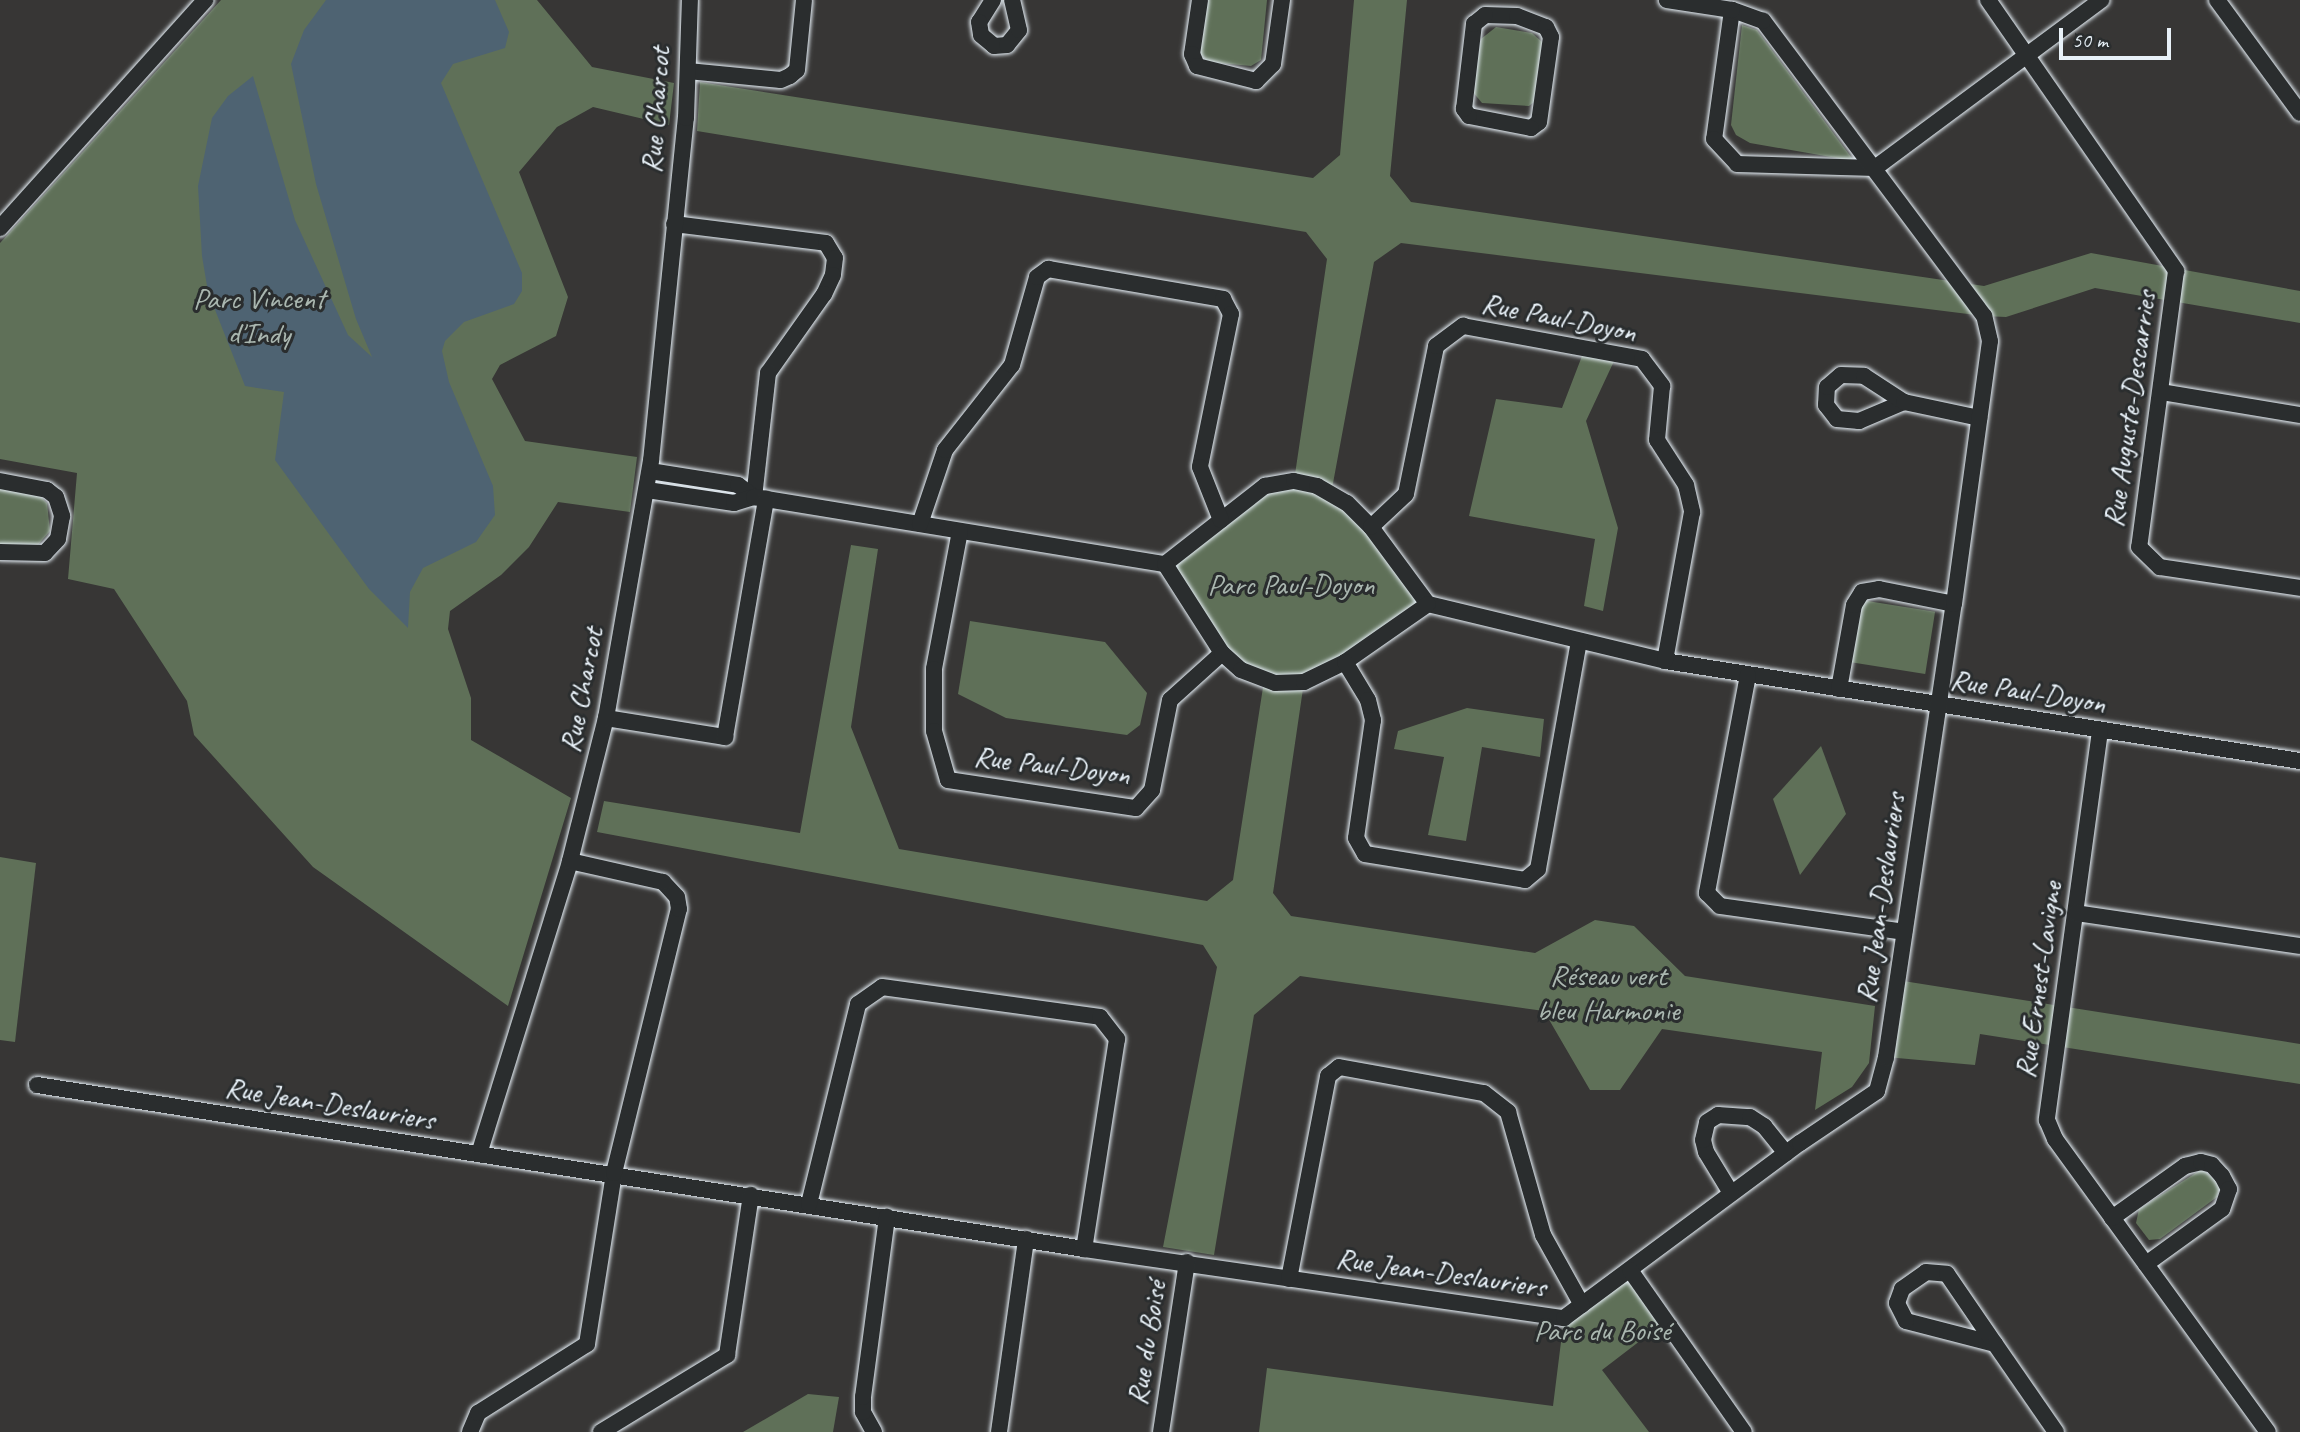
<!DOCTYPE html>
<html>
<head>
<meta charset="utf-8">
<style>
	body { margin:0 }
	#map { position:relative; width:2300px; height:1432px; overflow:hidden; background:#373635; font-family:Caveat,sans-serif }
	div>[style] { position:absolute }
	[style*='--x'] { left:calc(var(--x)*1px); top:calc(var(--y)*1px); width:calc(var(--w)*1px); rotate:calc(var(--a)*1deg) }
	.green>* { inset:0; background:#5f7058; transform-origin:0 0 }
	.water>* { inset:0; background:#4e6372 }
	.roads { filter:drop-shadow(0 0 2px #e8f1f8) drop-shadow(0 0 2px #e8f1f8) }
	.street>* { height:16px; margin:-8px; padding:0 8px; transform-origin:8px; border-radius:8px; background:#2a2d2e }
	span { translate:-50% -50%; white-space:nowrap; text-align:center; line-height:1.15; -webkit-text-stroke:6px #2a2d2e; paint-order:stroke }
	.street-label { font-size:30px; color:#e8f1f8 }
	.park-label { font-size:30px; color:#aab7b0 }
	.scale { position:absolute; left:2059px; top:28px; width:112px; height:32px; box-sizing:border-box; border:4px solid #e8f1f8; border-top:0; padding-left:9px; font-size:21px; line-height:24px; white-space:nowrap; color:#e8f1f8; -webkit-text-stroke:5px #2a2d2e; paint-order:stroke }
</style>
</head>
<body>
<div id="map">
	<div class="green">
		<div style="clip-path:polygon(221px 0,537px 0,592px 67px,674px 83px,669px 125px,593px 107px,557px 127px,519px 172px,568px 297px,556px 336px,500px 365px,492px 379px,525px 441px,637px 457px,630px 512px,558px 502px,529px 547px,501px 575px,450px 611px,448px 629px,471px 698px,471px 740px,571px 798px,508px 1006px,313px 867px,194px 735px,187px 701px,114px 589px,68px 579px,77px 473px,0 459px,0 243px)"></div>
		<div style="clip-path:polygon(1207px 0,1267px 0,1261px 60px,1251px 66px,1208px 62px,1202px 56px,1199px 50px)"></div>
		<div style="clip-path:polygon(1354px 0,1407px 0,1390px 176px,1411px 202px,1984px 286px,2091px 253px,2300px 291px,2300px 323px,2095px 288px,2006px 317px,1984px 316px,1401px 243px,1374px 262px,1331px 494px,1347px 504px,1428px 604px,1304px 682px,1273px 893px,1291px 916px,1535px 953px,1595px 920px,1634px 926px,1685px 976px,1875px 1006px,1869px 1063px,1852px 1087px,1815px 1110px,1822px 1052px,1662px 1029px,1620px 1090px,1590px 1090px,1544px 1011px,1300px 976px,1254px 1015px,1214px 1255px,1163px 1247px,1217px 967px,1203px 945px,597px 832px,604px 801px,800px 833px,851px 545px,878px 549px,851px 727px,899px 849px,1207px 901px,1233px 880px,1264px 681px,1241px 670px,1165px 564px,1265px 486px,1294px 481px,1327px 259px,1306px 232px,697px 131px,700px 82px,1313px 178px,1340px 155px)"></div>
		<div style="clip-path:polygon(1742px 25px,1757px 30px,1854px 161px,1750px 143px,1736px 135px,1731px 125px)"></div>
		<div style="clip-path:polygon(1496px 27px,1532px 33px,1542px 42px,1535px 101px,1529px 106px,1482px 103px,1472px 91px,1481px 39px)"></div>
		<div style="clip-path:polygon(1582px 356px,1615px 359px,1586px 421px,1618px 528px,1603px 611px,1584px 606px,1595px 539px,1469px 516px,1496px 399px,1562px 408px)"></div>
		<div style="clip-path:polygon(0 486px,40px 496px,47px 503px,50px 531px,37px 546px,0 545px)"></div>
		<div style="left:1861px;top:600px;width:75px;height:63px;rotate:9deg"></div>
		<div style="clip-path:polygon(970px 621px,1105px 642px,1147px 693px,1140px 725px,1127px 735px,1006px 718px,958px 694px)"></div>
		<div style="clip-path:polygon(1467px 708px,1544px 719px,1540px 757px,1482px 747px,1466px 841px,1428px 835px,1444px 757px,1394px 749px,1398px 731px)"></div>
		<div style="clip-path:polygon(1821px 746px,1846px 814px,1800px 875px,1773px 799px)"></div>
		<div style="clip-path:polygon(0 857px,36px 863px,15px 1042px,0 1040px)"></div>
		<div style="clip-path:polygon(1897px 980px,2300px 1044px,2300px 1084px,1980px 1034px,1975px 1065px,1886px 1057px)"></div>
		<div style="clip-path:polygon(2202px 1169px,2221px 1185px,2217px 1197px,2160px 1239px,2149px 1240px,2136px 1223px,2139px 1209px)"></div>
		<div style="clip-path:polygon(1630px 1270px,1666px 1321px,1602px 1370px,1649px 1432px,1259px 1432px,1267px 1368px,1553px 1406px,1564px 1318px)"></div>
		<div style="clip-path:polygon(808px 1394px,839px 1397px,833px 1432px,743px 1432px)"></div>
	</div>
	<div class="water">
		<div style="clip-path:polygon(326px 0,495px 0,509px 32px,505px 48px,453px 64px,441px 83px,522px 273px,522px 291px,514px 304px,464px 322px,445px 341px,442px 351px,449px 382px,493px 486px,495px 515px,476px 542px,423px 568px,410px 592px,408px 628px,369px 589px,275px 460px,284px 392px,245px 386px,208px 292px,202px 256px,198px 186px,212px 118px,228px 96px,253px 76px,295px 220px,348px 335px,372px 357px,356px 319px,316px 184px,291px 64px,304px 30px)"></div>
	</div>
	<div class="roads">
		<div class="street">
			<div style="--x:993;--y:0;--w:26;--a:122"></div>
			<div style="--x:979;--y:22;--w:13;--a:81"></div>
			<div style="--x:981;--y:35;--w:17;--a:40"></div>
			<div style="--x:994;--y:46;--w:13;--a:-4"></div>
			<div style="--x:1007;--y:45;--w:19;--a:-51"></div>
			<div style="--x:1019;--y:30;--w:31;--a:-103"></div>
			<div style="--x:1200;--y:0;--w:55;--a:98.4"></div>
			<div style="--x:1192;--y:54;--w:13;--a:67"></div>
			<div style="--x:1197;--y:66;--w:61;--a:14.3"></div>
			<div style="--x:1256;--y:81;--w:24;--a:-45"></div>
			<div style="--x:1273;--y:64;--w:65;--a:-82"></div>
			<div style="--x:1988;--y:0;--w:330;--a:55.2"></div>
			<div style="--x:2176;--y:271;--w:278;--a:97.6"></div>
			<div style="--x:2139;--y:547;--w:29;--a:44"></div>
			<div style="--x:2160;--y:567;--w:142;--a:8.5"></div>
			<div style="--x:2217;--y:0;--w:140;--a:53.7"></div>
			<div style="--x:1732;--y:10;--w:130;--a:97.9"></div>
			<div style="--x:1714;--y:139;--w:34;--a:47"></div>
			<div style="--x:1737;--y:164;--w:138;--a:1.7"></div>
			<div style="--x:1875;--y:168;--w:282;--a:-36.6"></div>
			<div style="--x:1485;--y:15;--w:32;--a:2"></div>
			<div style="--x:1517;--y:16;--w:31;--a:21"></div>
			<div style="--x:1546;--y:27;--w:11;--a:63"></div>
			<div style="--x:1551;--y:37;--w:86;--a:98"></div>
			<div style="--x:1539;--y:122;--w:10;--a:143"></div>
			<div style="--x:1531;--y:128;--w:63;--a:-169"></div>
			<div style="--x:1469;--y:116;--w:9;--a:-126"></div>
			<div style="--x:1464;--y:109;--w:86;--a:-83.3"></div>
			<div style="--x:1474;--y:24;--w:14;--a:-39"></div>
			<div style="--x:688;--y:71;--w:93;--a:5.5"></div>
			<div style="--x:781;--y:80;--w:10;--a:-24"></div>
			<div style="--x:790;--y:76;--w:9;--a:-41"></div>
			<div style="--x:797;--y:70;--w:70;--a:-84.3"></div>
			<div style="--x:674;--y:224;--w:153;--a:7.1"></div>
			<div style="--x:826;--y:243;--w:17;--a:59"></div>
			<div style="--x:835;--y:258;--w:17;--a:97"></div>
			<div style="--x:833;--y:275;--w:21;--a:115"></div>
			<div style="--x:824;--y:294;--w:97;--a:125.3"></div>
			<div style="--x:768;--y:373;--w:125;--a:96.4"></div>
			<div style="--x:0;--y:228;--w:307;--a:-48"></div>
			<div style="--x:2161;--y:392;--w:141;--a:9.4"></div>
			<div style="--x:1904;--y:402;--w:49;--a:157.1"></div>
			<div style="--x:1859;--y:421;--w:22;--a:-175"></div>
			<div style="--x:1837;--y:419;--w:18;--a:-128"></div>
			<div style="--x:1826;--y:405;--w:18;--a:-87"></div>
			<div style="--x:1827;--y:387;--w:18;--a:-41"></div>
			<div style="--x:1841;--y:375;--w:23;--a:2"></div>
			<div style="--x:1864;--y:376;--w:48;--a:33"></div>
			<div style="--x:1904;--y:402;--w:77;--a:12"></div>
			<div style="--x:650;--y:471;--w:89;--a:9"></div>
			<div style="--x:738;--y:485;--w:20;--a:37"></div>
			<div style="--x:0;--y:481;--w:48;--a:10.8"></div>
			<div style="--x:47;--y:490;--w:11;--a:38"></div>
			<div style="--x:56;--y:497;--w:20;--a:72"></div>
			<div style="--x:62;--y:516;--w:23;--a:100"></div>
			<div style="--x:58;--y:539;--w:19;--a:133"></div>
			<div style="--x:45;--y:553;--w:45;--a:-178.7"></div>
			<div style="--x:647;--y:490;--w:88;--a:8.5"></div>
			<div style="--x:734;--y:503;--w:21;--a:-17"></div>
			<div style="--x:754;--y:497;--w:416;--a:9.3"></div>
			<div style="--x:1165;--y:564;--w:127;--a:-38"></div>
			<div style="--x:1265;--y:486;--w:29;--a:-10"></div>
			<div style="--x:1294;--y:481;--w:24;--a:12"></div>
			<div style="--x:1317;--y:486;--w:34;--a:30"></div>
			<div style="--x:1347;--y:503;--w:34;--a:45"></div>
			<div style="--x:1371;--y:527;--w:96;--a:53.5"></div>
			<div style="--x:1428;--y:604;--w:244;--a:13.5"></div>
			<div style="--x:1665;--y:661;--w:643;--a:8.95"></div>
			<div style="--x:920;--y:524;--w:78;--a:-71.3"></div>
			<div style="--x:945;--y:450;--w:108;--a:-51.8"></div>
			<div style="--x:1012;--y:365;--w:91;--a:-74.1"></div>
			<div style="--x:1037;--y:277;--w:14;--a:-36"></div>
			<div style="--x:1048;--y:269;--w:178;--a:9.7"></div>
			<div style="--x:1223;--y:299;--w:17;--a:62"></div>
			<div style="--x:1231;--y:314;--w:156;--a:101.5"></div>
			<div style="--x:1200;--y:467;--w:57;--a:68.4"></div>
			<div style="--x:1371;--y:527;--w:48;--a:-43.3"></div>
			<div style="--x:1406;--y:494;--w:151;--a:-78.5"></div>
			<div style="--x:1436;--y:346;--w:34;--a:-37"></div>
			<div style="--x:1463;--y:326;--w:182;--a:10.4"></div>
			<div style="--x:1642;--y:359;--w:34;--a:53"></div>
			<div style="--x:1662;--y:386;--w:54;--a:95.3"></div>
			<div style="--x:1657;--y:440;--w:54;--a:57.2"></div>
			<div style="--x:1686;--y:485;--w:28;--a:77"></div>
			<div style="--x:1692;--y:512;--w:151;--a:100.3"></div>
			<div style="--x:960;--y:531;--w:140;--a:100.7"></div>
			<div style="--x:934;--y:669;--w:62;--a:90"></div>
			<div style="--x:934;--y:731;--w:51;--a:74.1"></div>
			<div style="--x:948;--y:780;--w:190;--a:8.5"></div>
			<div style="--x:1136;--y:808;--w:24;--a:-48"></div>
			<div style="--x:1152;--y:790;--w:92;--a:-78.7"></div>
			<div style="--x:1170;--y:700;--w:70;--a:-42.1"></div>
			<div style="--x:1165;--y:564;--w:106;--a:57.4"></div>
			<div style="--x:1222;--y:653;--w:25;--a:42"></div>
			<div style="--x:1241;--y:670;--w:36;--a:21"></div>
			<div style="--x:1275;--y:683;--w:29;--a:-2"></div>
			<div style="--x:1304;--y:682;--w:46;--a:-26"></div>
			<div style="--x:1345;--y:662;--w:101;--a:-34.9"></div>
			<div style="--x:1345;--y:662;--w:44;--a:58.8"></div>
			<div style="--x:1368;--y:700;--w:21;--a:76"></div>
			<div style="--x:1373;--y:720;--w:119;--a:98.2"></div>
			<div style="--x:1356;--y:838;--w:18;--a:61"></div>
			<div style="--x:1365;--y:854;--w:162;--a:9.2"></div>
			<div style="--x:1525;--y:880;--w:17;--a:-40"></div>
			<div style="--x:1538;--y:869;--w:231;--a:-79.8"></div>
			<div style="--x:1748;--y:675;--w:222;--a:100.7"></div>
			<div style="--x:1707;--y:893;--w:18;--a:45"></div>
			<div style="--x:1720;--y:906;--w:186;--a:8"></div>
			<div style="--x:1839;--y:689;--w:85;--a:-79.9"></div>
			<div style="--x:1854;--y:605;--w:15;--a:-58"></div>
			<div style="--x:1862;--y:592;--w:17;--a:-10"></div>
			<div style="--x:1879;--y:589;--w:76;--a:11.3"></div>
			<div style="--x:606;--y:718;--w:121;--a:9.1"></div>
			<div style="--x:725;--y:737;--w:242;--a:-80.2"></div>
			<div style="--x:2100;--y:731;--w:393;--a:97.8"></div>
			<div style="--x:2047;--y:1120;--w:21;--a:67"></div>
			<div style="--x:2055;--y:1139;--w:362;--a:54"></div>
			<div style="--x:2076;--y:913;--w:226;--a:8.4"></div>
			<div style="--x:37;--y:1085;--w:1060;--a:8.9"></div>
			<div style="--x:1084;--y:1249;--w:485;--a:8.2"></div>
			<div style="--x:1564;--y:1318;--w:294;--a:-36.6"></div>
			<div style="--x:1800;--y:1143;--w:93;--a:-34"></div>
			<div style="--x:1877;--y:1091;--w:35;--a:-75"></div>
			<div style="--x:1886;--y:1057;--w:458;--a:-81.5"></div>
			<div style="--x:1954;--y:604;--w:265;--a:-82.2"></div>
			<div style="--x:1990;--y:341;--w:26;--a:-103"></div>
			<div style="--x:1984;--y:316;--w:369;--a:-126.8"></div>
			<div style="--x:1763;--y:21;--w:33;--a:-160"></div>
			<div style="--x:1732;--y:10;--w:66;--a:-171.3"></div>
			<div style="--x:479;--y:1154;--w:307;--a:-72.7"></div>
			<div style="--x:570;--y:861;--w:147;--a:-75.9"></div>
			<div style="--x:606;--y:718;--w:261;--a:-80.1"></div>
			<div style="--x:651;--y:461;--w:345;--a:-84.2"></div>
			<div style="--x:686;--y:118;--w:118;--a:-88.1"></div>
			<div style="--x:1731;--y:1193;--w:48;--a:-121.4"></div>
			<div style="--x:1706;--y:1152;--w:12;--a:-104"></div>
			<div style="--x:1703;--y:1140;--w:18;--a:-77"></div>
			<div style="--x:1707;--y:1122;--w:13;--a:-32"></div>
			<div style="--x:1718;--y:1115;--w:32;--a:4"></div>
			<div style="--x:1750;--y:1117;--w:17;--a:33"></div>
			<div style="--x:1764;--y:1126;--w:35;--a:51"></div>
			<div style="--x:809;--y:1204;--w:206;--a:-76.2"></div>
			<div style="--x:858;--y:1004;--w:29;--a:-35"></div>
			<div style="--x:882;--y:987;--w:220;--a:7.8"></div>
			<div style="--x:1100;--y:1017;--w:28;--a:52"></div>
			<div style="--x:1117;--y:1039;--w:213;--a:98.9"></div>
			<div style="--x:2112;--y:1218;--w:90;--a:-35.5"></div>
			<div style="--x:2185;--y:1166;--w:16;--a:-14"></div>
			<div style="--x:2201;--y:1162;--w:11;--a:15"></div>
			<div style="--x:2212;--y:1165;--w:15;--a:48"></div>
			<div style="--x:2222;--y:1176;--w:15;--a:62"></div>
			<div style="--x:2229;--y:1189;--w:21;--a:109"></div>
			<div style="--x:2222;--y:1209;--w:94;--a:144.1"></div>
			<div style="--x:1630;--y:1270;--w:198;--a:54.9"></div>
			<div style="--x:1289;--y:1279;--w:207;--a:-79.1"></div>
			<div style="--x:1328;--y:1076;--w:14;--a:-39"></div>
			<div style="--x:1339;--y:1067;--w:147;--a:10.2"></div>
			<div style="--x:1484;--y:1093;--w:31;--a:38"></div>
			<div style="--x:1508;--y:1112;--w:128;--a:74.1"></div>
			<div style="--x:1543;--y:1235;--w:80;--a:60.9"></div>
			<div style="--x:1995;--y:1344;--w:92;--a:-165.5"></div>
			<div style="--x:1906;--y:1321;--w:20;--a:-117"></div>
			<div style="--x:1897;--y:1303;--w:15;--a:-70"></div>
			<div style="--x:1902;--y:1289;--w:29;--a:-35"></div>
			<div style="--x:1926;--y:1272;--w:21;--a:5"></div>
			<div style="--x:1947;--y:1274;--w:85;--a:55.6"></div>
			<div style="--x:1995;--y:1344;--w:107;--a:55.3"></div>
			<div style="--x:470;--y:1432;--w:21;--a:-67"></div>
			<div style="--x:478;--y:1413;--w:129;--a:-32.3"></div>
			<div style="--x:587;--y:1344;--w:173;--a:-81"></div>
			<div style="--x:614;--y:1173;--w:272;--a:-76.2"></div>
			<div style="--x:679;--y:909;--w:12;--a:-99"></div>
			<div style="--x:677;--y:897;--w:21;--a:-133"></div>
			<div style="--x:663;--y:882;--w:95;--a:-167.3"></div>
			<div style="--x:601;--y:1432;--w:148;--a:-31.4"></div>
			<div style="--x:727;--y:1355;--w:162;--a:-81.5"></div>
			<div style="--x:874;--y:1432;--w:23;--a:-119"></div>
			<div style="--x:863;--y:1412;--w:15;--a:-90"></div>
			<div style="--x:863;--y:1397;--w:182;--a:-82.4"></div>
			<div style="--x:999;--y:1432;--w:195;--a:-82"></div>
			<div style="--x:1161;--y:1432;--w:172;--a:-81.3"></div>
		</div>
	</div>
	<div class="street-label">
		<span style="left:655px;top:110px;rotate:-86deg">Rue Charcot</span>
		<span style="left:1559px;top:317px;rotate:11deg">Rue Paul-Doyon</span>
		<span style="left:2129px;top:409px;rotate:-82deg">Rue Auguste-Descarries</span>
		<span style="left:581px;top:690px;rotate:-79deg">Rue Charcot</span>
		<span style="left:2028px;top:691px;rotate:9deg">Rue Paul-Doyon</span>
		<span style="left:1052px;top:765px;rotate:7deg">Rue Paul-Doyon</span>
		<span style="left:1880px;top:898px;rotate:-82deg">Rue Jean-Deslauriers</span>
		<span style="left:2038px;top:980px;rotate:-82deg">Rue Ernest-Lavigne</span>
		<span style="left:330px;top:1103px;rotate:9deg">Rue Jean-Deslauriers</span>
		<span style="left:1441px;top:1272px;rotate:8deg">Rue Jean-Deslauriers</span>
		<span style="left:1146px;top:1343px;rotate:-81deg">Rue du Boisé</span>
	</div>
	<div class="park-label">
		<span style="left:259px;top:315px">Parc Vincent<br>d'Indy</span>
		<span style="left:1291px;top:584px">Parc Paul-Doyon</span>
		<span style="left:1608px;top:992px">Réseau vert<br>bleu Harmonie</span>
		<span style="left:1602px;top:1330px">Parc du Boisé</span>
	</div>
	<div class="scale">50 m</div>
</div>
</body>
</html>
